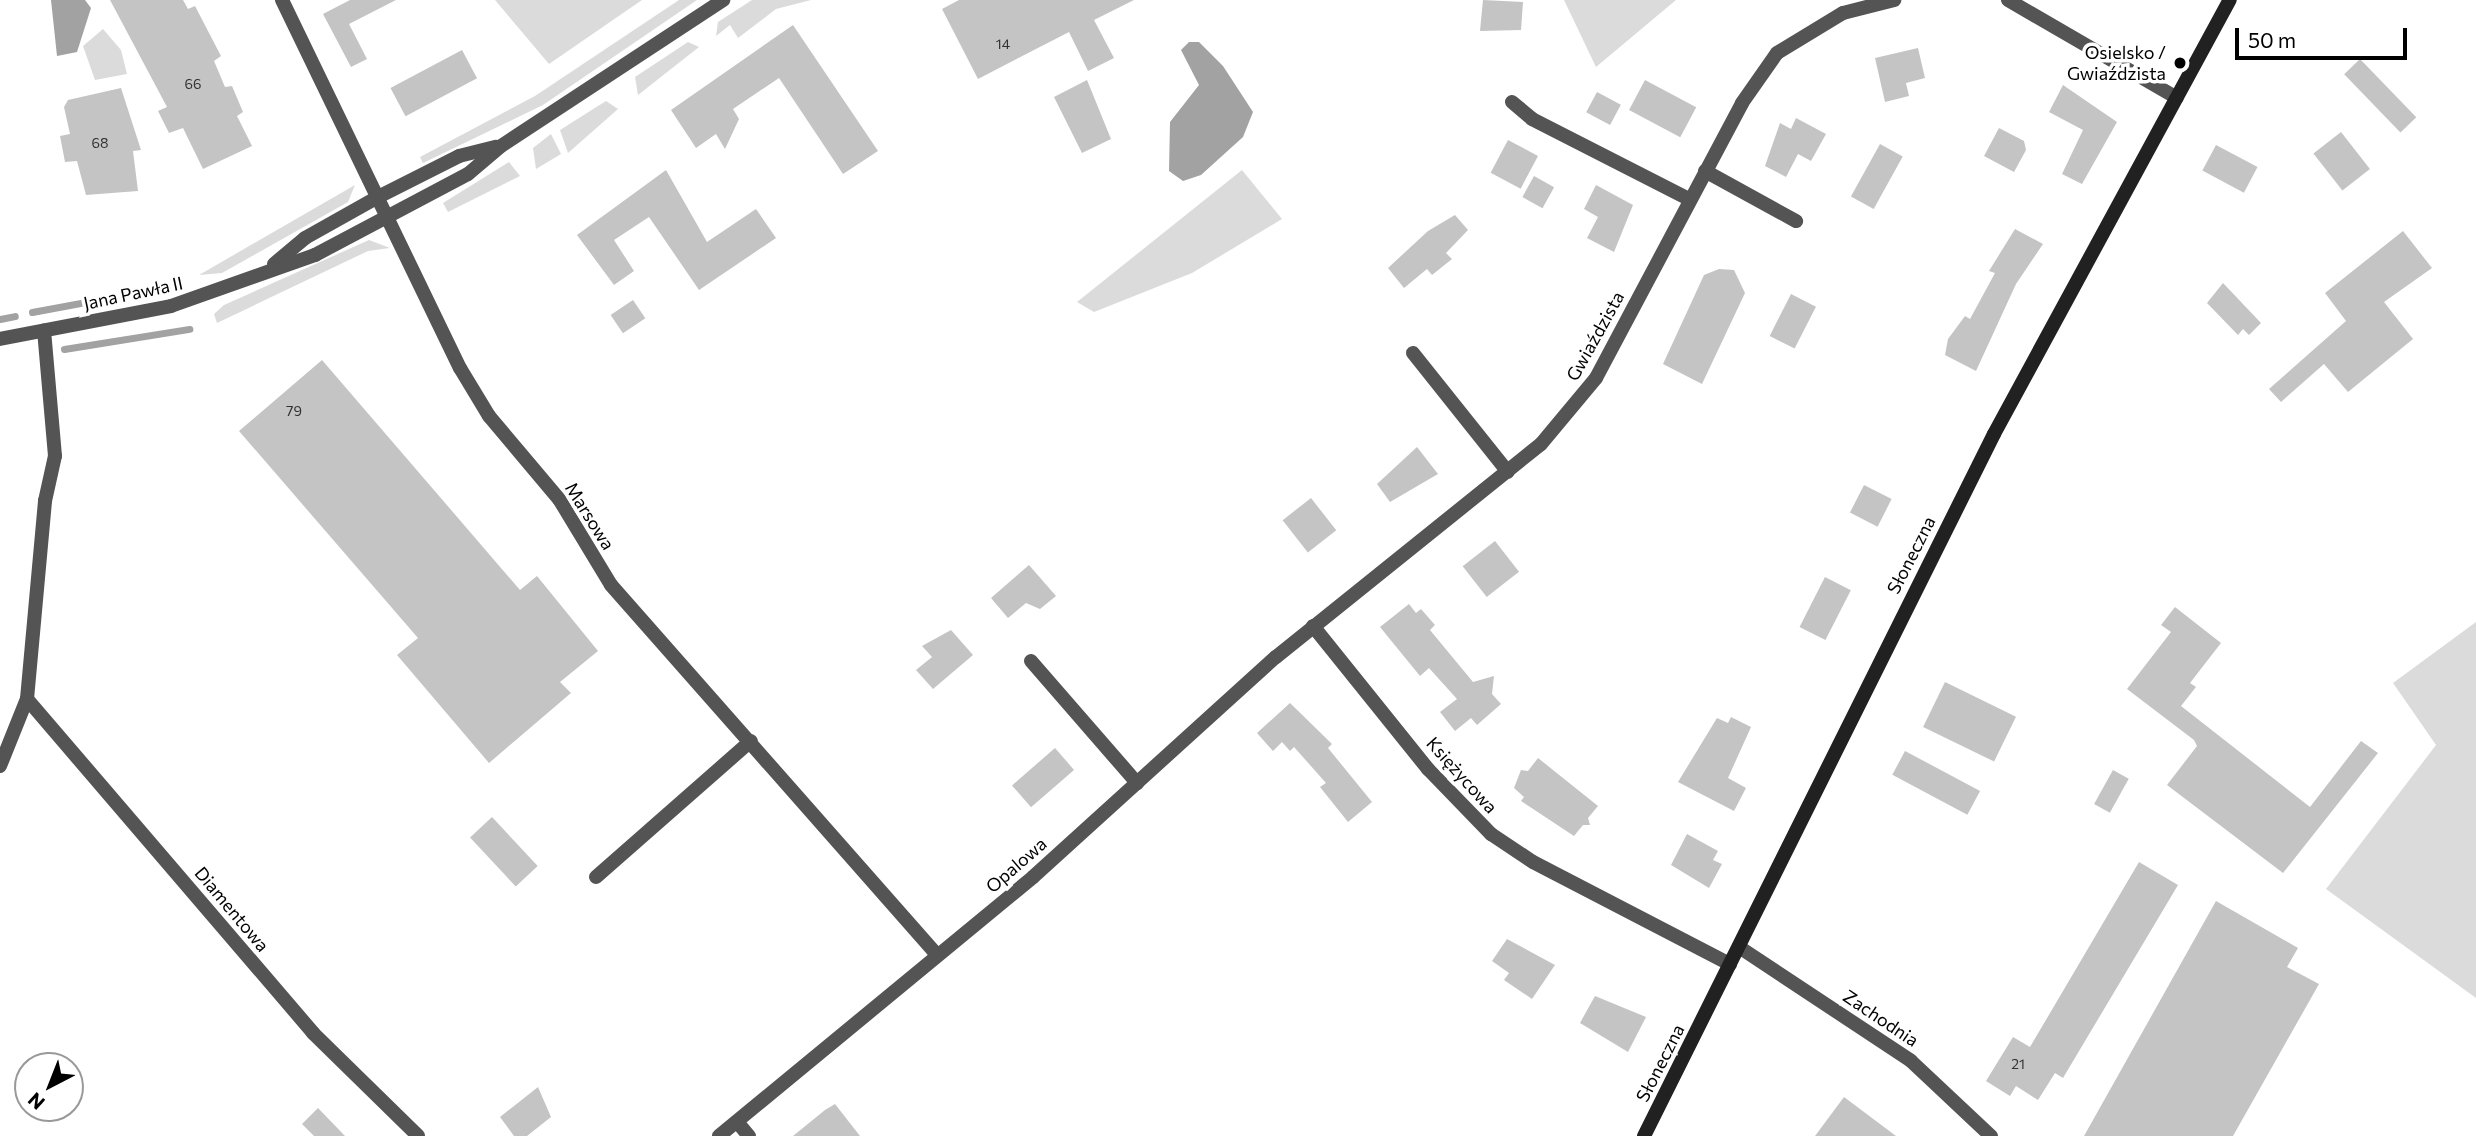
<!DOCTYPE html>
<html>
<head>
<meta charset="utf-8">
<style>
	body { margin:0 }
	#map { position:relative; width:2476px; height:1136px; overflow:hidden; background:#fff; font-family:Commissioner,sans-serif }
	div>[style] { position:absolute }
	[style*='--x'] { left:calc(var(--x)*1px); top:calc(var(--y)*1px); width:calc(var(--w)*1px); rotate:calc(var(--a)*1deg) }
	.green>* { inset:0; background:#dbdbdb }
	.water>* { inset:0; background:#a2a2a2 }
	.stream>* { height:7px; margin:-3.5px; padding:0 3.5px; transform-origin:3.5px; border-radius:3.5px; background:#a2a2a2 }
	.building>* { inset:0; background:#c4c4c4; transform-origin:0 0 }
	.street>* { height:14px; margin:-7px; padding:0 7px; transform-origin:7px; border-radius:7px; background:#545454 }
	.secondary>* { height:14px; margin:-7px; padding:0 7px; transform-origin:7px; border-radius:7px; background:#212121 }
	.dots>* { width:19px; height:19px; translate:-50% -50%; box-sizing:border-box; border:4px solid #fff; border-radius:50% }
	span { translate:-50% -50%; white-space:nowrap; text-align:center; line-height:1.15; -webkit-text-stroke:7px #fff; paint-order:stroke }
	.number-label { font-size:14px; color:#313131 }
	.number-label span { -webkit-text-stroke-width:0 }
	.poi-label { font-size:18px; color:#000 }
	.right { translate:-100% -50%; text-align:right }
	.street-label { font-size:18px; color:#000 }
	.north { position:absolute; left:14px; top:1052px; width:70px; height:70px; box-sizing:border-box; background:#fff; border:2px solid #999; border-radius:50%; rotate:222deg; font-size:19px; font-weight:700; line-height:28px; text-align:center; color:#000 }
	.north::after { content:''; display:block; margin:auto; width:24px; height:32px; background:#000; clip-path:polygon(50% 0,100% 100%,50% 72%,0 100%) }
	.scale { position:absolute; left:2235px; top:28px; width:172px; height:32px; box-sizing:border-box; border:4px solid #000; border-top:0; padding-left:9px; font-size:21px; line-height:24px; white-space:nowrap; color:#000; -webkit-text-stroke:5px #fff; paint-order:stroke }
</style>
</head>
<body>
<div id="map">
	<div class="green">
		<div style="clip-path:polygon(495px 0,642px 0,549px 64px)"></div>
		<div style="clip-path:polygon(679px 0,697px 0,543px 105px,423px 163px,420px 157px,535px 96px)"></div>
		<div style="clip-path:polygon(752px 0,811px 0,776px 9px,738px 38px,730px 25px,716px 36px,718px 22px)"></div>
		<div style="clip-path:polygon(1564px 0,1676px 0,1596px 67px)"></div>
		<div style="clip-path:polygon(103px 29px,121px 50px,127px 74px,95px 80px,83px 46px)"></div>
		<div style="clip-path:polygon(688px 42px,699px 47px,638px 95px,635px 77px)"></div>
		<div style="clip-path:polygon(606px 101px,618px 109px,568px 153px,560px 130px)"></div>
		<div style="clip-path:polygon(551px 134px,561px 154px,536px 169px,533px 148px)"></div>
		<div style="clip-path:polygon(509px 162px,520px 176px,448px 212px,443px 203px)"></div>
		<div style="clip-path:polygon(1242px 170px,1282px 219px,1192px 273px,1094px 312px,1077px 302px)"></div>
		<div style="clip-path:polygon(355px 185px,348px 202px,222px 273px,199px 275px)"></div>
		<div style="clip-path:polygon(369px 240px,390px 248px,368px 251px,217px 323px,214px 314px,224px 305px)"></div>
		<div style="clip-path:polygon(2476px 622px,2476px 998px,2326px 889px,2436px 745px,2393px 683px)"></div>
	</div>
	<div class="water">
		<div style="clip-path:polygon(51px 0,85px 0,91px 8px,77px 52px,57px 56px)"></div>
		<div style="clip-path:polygon(1189px 42px,1199px 42px,1223px 66px,1253px 112px,1243px 137px,1201px 175px,1183px 181px,1169px 171px,1170px 122px,1199px 85px,1181px 50px)"></div>
	</div>
	<div class="stream">
		<div style="--x:132;--y:292;--w:28;--a:-10"></div>
		<div style="--x:32;--y:312;--w:87;--a:-10.5"></div>
		<div style="--x:0;--y:319;--w:15;--a:-11"></div>
		<div style="--x:64;--y:349;--w:127;--a:-9.1"></div>
	</div>
	<div class="building">
		<div style="clip-path:polygon(110px 0,183px 0,188px 9px,195px 6px,221px 56px,214px 61px,225px 87px,232px 86px,243px 112px,237px 116px,252px 146px,203px 169px,183px 128px,169px 133px,158px 111px,167px 107px)"></div>
		<div style="clip-path:polygon(350px 0,396px 0,349px 24px,367px 59px,351px 67px,323px 14px)"></div>
		<div style="clip-path:polygon(959px 0,1134px 0,1094px 20px,1114px 58px,1088px 71px,1069px 32px,978px 79px,942px 9px)"></div>
		<div style="clip-path:polygon(1483px 0,1523px 2px,1521px 30px,1480px 31px)"></div>
		<div style="clip-path:polygon(793px 25px,878px 151px,843px 174px,779px 78px,733px 109px,739px 119px,725px 149px,716px 134px,696px 148px,671px 110px)"></div>
		<div style="clip-path:polygon(1918px 48px,1925px 78px,1906px 83px,1909px 96px,1885px 102px,1875px 58px)"></div>
		<div style="left:462px;top:50px;width:32px;height:81px;rotate:62deg"></div>
		<div style="left:2360px;top:59px;width:81px;height:22px;rotate:46deg"></div>
		<div style="clip-path:polygon(1087px 80px,1111px 139px,1082px 153px,1054px 97px)"></div>
		<div style="left:1645px;top:80px;width:58px;height:34px;rotate:28deg"></div>
		<div style="clip-path:polygon(2063px 85px,2117px 122px,2082px 184px,2062px 174px,2083px 130px,2049px 112px)"></div>
		<div style="clip-path:polygon(121px 88px,141px 150px,133px 151px,138px 191px,86px 195px,77px 161px,65px 162px,60px 136px,70px 134px,64px 107px,68px 100px)"></div>
		<div style="left:1597px;top:92px;width:27px;height:23px;rotate:28deg"></div>
		<div style="clip-path:polygon(1796px 118px,1826px 134px,1811px 161px,1798px 154px,1786px 177px,1765px 166px,1780px 123px,1791px 129px)"></div>
		<div style="clip-path:polygon(1999px 128px,2024px 141px,2026px 150px,2014px 172px,1984px 156px)"></div>
		<div style="left:2341px;top:132px;width:47px;height:35px;rotate:52deg"></div>
		<div style="left:1508px;top:140px;width:34px;height:37px;rotate:28deg"></div>
		<div style="left:1880px;top:144px;width:26px;height:60px;rotate:29deg"></div>
		<div style="left:2216px;top:145px;width:47px;height:29px;rotate:28deg"></div>
		<div style="clip-path:polygon(666px 170px,707px 242px,756px 209px,776px 238px,699px 290px,649px 217px,614px 240px,634px 271px,614px 285px,577px 235px)"></div>
		<div style="left:1534px;top:176px;width:23px;height:24px;rotate:29deg"></div>
		<div style="clip-path:polygon(1596px 185px,1633px 205px,1614px 252px,1587px 238px,1598px 217px,1584px 209px)"></div>
		<div style="clip-path:polygon(1455px 215px,1468px 230px,1446px 253px,1452px 259px,1432px 275px,1427px 269px,1404px 288px,1388px 268px,1428px 231px)"></div>
		<div style="clip-path:polygon(2015px 229px,2043px 244px,2016px 284px,1976px 371px,1945px 355px,1948px 339px,1965px 316px,1970px 319px,1995px 273px,1989px 271px)"></div>
		<div style="clip-path:polygon(2403px 231px,2432px 268px,2384px 302px,2413px 339px,2348px 392px,2324px 364px,2281px 402px,2269px 389px,2346px 321px,2325px 293px)"></div>
		<div style="clip-path:polygon(1719px 269px,1734px 270px,1745px 293px,1702px 384px,1663px 364px,1704px 275px)"></div>
		<div style="clip-path:polygon(2223px 283px,2261px 323px,2249px 335px,2243px 329px,2238px 335px,2207px 303px)"></div>
		<div style="left:1791px;top:294px;width:28px;height:47px;rotate:27deg"></div>
		<div style="left:633px;top:300px;width:22px;height:27px;rotate:56deg"></div>
		<div style="clip-path:polygon(322px 360px,520px 590px,537px 576px,598px 651px,560px 682px,571px 693px,489px 763px,397px 655px,418px 638px,239px 431px)"></div>
		<div style="clip-path:polygon(1417px 447px,1438px 474px,1390px 502px,1377px 484px)"></div>
		<div style="left:1864px;top:485px;width:31px;height:31px;rotate:27deg"></div>
		<div style="left:1311px;top:498px;width:41px;height:36px;rotate:52deg"></div>
		<div style="left:1495px;top:541px;width:39px;height:41px;rotate:52deg"></div>
		<div style="clip-path:polygon(1029px 565px,1056px 596px,1040px 609px,1026px 603px,1008px 618px,991px 598px)"></div>
		<div style="left:1825px;top:577px;width:29px;height:56px;rotate:27deg"></div>
		<div style="clip-path:polygon(1409px 604px,1416px 613px,1421px 609px,1435px 625px,1430px 630px,1473px 682px,1494px 676px,1492px 694px,1501px 704px,1477px 725px,1471px 718px,1455px 731px,1440px 712px,1457px 699px,1429px 668px,1420px 676px,1380px 627px)"></div>
		<div style="clip-path:polygon(2175px 607px,2221px 643px,2190px 683px,2196px 687px,2181px 706px,2310px 807px,2361px 741px,2378px 753px,2283px 873px,2167px 785px,2197px 746px,2194px 740px,2127px 689px,2171px 632px,2161px 625px)"></div>
		<div style="clip-path:polygon(951px 630px,973px 655px,933px 689px,916px 670px,932px 657px,922px 646px)"></div>
		<div style="left:1945px;top:682px;width:79px;height:50px;rotate:26deg"></div>
		<div style="clip-path:polygon(1290px 703px,1332px 744px,1328px 748px,1372px 802px,1348px 822px,1320px 787px,1326px 783px,1294px 747px,1290px 751px,1282px 742px,1273px 751px,1257px 733px)"></div>
		<div style="clip-path:polygon(1731px 717px,1751px 727px,1728px 778px,1746px 788px,1734px 811px,1678px 782px,1717px 718px,1728px 723px)"></div>
		<div style="left:1055px;top:748px;width:29px;height:57px;rotate:49deg"></div>
		<div style="left:1905px;top:751px;width:85px;height:27px;rotate:28deg"></div>
		<div style="clip-path:polygon(1538px 758px,1598px 806px,1588px 818px,1590px 825px,1583px 825px,1574px 836px,1521px 801px,1524px 797px,1514px 788px,1521px 770px,1528px 771px)"></div>
		<div style="left:2113px;top:770px;width:18px;height:39px;rotate:29deg"></div>
		<div style="left:492px;top:817px;width:67px;height:30px;rotate:47deg"></div>
		<div style="clip-path:polygon(1687px 834px,1718px 851px,1713px 860px,1722px 864px,1709px 888px,1671px 865px)"></div>
		<div style="clip-path:polygon(2139px 862px,2178px 885px,2063px 1078px,2055px 1073px,2038px 1100px,2016px 1086px,2010px 1096px,1986px 1081px,2013px 1037px,2030px 1047px)"></div>
		<div style="clip-path:polygon(2216px 901px,2298px 948px,2287px 967px,2319px 984px,2233px 1136px,2084px 1136px)"></div>
		<div style="clip-path:polygon(1507px 939px,1555px 965px,1532px 999px,1504px 980px,1509px 973px,1492px 961px)"></div>
		<div style="clip-path:polygon(1595px 996px,1646px 1017px,1628px 1052px,1580px 1023px)"></div>
		<div style="clip-path:polygon(538px 1087px,551px 1117px,527px 1136px,514px 1136px,500px 1117px)"></div>
		<div style="clip-path:polygon(1844px 1097px,1896px 1136px,1815px 1136px)"></div>
		<div style="clip-path:polygon(835px 1104px,860px 1136px,793px 1136px,825px 1110px)"></div>
		<div style="clip-path:polygon(318px 1108px,345px 1136px,314px 1136px,302px 1124px)"></div>
	</div>
	<div class="street">
		<div style="--x:282;--y:0;--w:409;--a:64.2"></div>
		<div style="--x:460;--y:368;--w:56;--a:58.9"></div>
		<div style="--x:489;--y:416;--w:109;--a:49.9"></div>
		<div style="--x:559;--y:499;--w:100;--a:58.8"></div>
		<div style="--x:611;--y:585;--w:492;--a:48.6"></div>
		<div style="--x:2008;--y:0;--w:195;--a:30.1"></div>
		<div style="--x:1512;--y:102;--w:26;--a:40"></div>
		<div style="--x:1532;--y:119;--w:176;--a:27"></div>
		<div style="--x:1705;--y:171;--w:104;--a:28.8"></div>
		<div style="--x:274;--y:264;--w:40;--a:-40"></div>
		<div style="--x:305;--y:238;--w:84;--a:-29.3"></div>
		<div style="--x:378;--y:197;--w:91;--a:-26.8"></div>
		<div style="--x:459;--y:156;--w:38;--a:-14"></div>
		<div style="--x:0;--y:339;--w:174;--a:-10.9"></div>
		<div style="--x:171;--y:306;--w:153;--a:-19.5"></div>
		<div style="--x:315;--y:255;--w:173;--a:-27.9"></div>
		<div style="--x:468;--y:174;--w:43;--a:-40.3"></div>
		<div style="--x:501;--y:146;--w:266;--a:-33.3"></div>
		<div style="--x:1413;--y:353;--w:152;--a:51.4"></div>
		<div style="--x:1313;--y:626;--w:184;--a:51.2"></div>
		<div style="--x:1428;--y:769;--w:91;--a:45.9"></div>
		<div style="--x:1491;--y:834;--w:50;--a:33.7"></div>
		<div style="--x:1533;--y:862;--w:222;--a:27.4"></div>
		<div style="--x:1031;--y:661;--w:162;--a:49"></div>
		<div style="--x:27;--y:699;--w:440;--a:49.4"></div>
		<div style="--x:313;--y:1033;--w:147;--a:44.4"></div>
		<div style="--x:0;--y:766;--w:72;--a:-68.1"></div>
		<div style="--x:27;--y:699;--w:199;--a:-84.8"></div>
		<div style="--x:45;--y:501;--w:46;--a:-77.5"></div>
		<div style="--x:55;--y:456;--w:126;--a:-95"></div>
		<div style="--x:596;--y:877;--w:206;--a:-41.3"></div>
		<div style="--x:1739;--y:947;--w:206;--a:33.5"></div>
		<div style="--x:1911;--y:1061;--w:110;--a:43.2"></div>
		<div style="--x:738;--y:1123;--w:17;--a:50"></div>
		<div style="--x:719;--y:1136;--w:407;--a:-39.5"></div>
		<div style="--x:1033;--y:877;--w:328;--a:-42.2"></div>
		<div style="--x:1276;--y:657;--w:340;--a:-38.8"></div>
		<div style="--x:1541;--y:444;--w:86;--a:-50.2"></div>
		<div style="--x:1596;--y:378;--w:311;--a:-62"></div>
		<div style="--x:1742;--y:103;--w:61;--a:-55"></div>
		<div style="--x:1777;--y:53;--w:77;--a:-31.2"></div>
		<div style="--x:1843;--y:13;--w:53;--a:-14.3"></div>
	</div>
	<div class="secondary">
		<div style="--x:1644;--y:1136;--w:784;--a:-63.5"></div>
		<div style="--x:1994;--y:434;--w:494;--a:-61.5"></div>
	</div>
	<div class="dots">
		<div style="left:2180px;top:63px;background:#000"></div>
	</div>
	<div class="number-label">
		<span style="left:1003px;top:44px">14</span>
		<span style="left:193px;top:84px">66</span>
		<span style="left:100px;top:143px">68</span>
		<span style="left:294px;top:411px">79</span>
		<span style="left:2018px;top:1064px">21</span>
	</div>
	<div class="poi-label">
		<span class="right" style="left:2166px;top:63px">Osielsko /<br>Gwiaździsta</span>
	</div>
	<div class="street-label">
		<span style="left:133px;top:293px;rotate:-12deg">Jana Pawła II</span>
		<span style="left:1595px;top:336px;rotate:-61deg">Gwiaździsta</span>
		<span style="left:590px;top:516px;rotate:58deg">Marsowa</span>
		<span style="left:1911px;top:555px;rotate:-63deg">Słoneczna</span>
		<span style="left:1462px;top:775px;rotate:48deg">Księżycowa</span>
		<span style="left:1016px;top:865px;rotate:-41deg">Opalowa</span>
		<span style="left:232px;top:909px;rotate:50deg">Diamentowa</span>
		<span style="left:1881px;top:1018px;rotate:34deg">Zachodnia</span>
		<span style="left:1660px;top:1063px;rotate:-63deg">Słoneczna</span>
	</div>
	<div class="north">N</div>
	<div class="scale">50 m</div>
</div>
</body>
</html>
